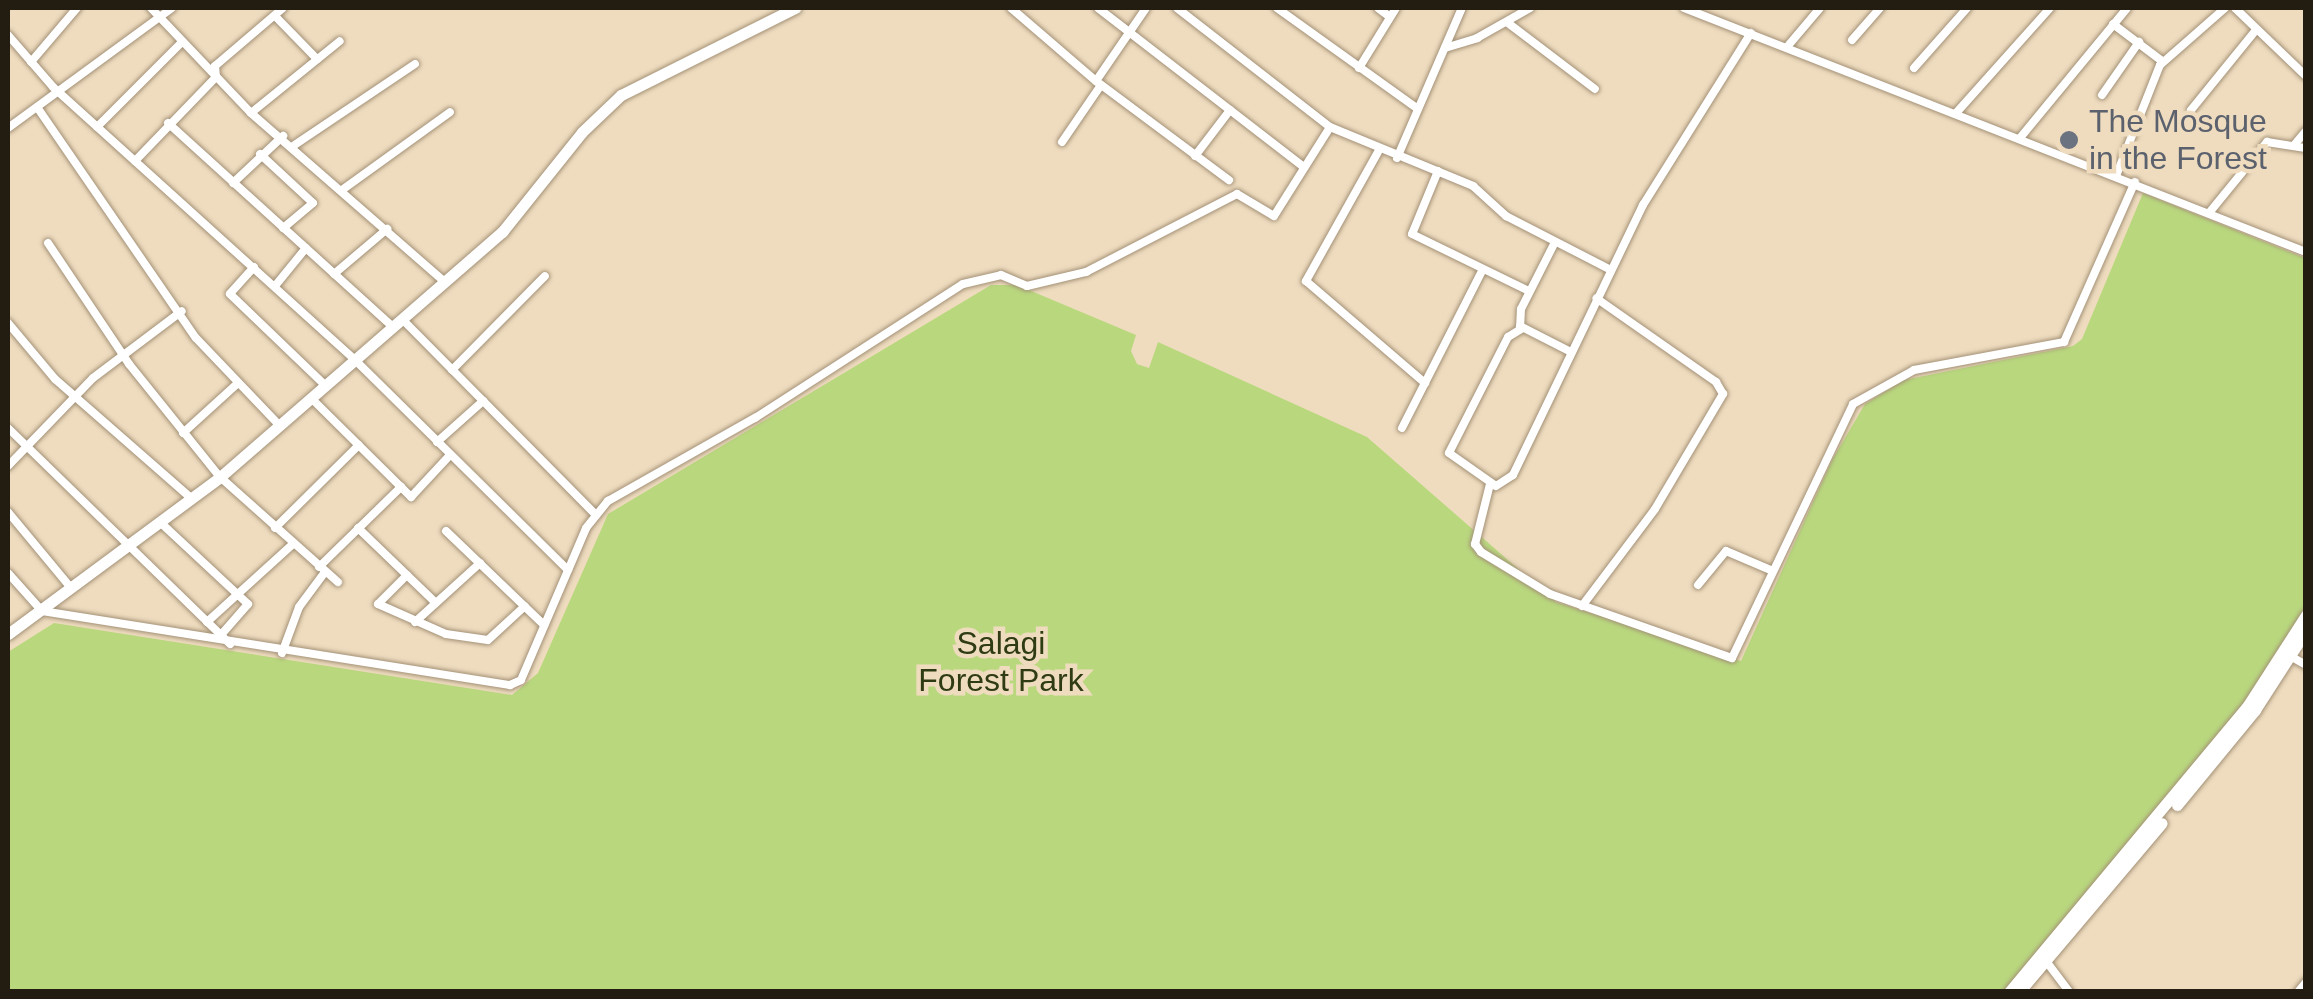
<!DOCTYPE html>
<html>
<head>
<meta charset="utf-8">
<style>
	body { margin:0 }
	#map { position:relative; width:2313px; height:999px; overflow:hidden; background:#efdcbf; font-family:Helvetica,sans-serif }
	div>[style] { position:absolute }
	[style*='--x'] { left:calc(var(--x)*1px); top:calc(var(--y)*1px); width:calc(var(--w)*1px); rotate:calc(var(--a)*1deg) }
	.green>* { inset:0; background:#b9d87e }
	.roads { filter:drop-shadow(0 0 2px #a39177) drop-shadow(0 0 2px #a39177) }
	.street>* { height:8px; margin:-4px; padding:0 4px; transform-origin:4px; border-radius:4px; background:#fff }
	.secondary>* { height:11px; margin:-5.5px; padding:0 5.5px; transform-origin:5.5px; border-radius:5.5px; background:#fff }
	.dots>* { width:28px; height:28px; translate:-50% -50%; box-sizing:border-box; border:5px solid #efdcbf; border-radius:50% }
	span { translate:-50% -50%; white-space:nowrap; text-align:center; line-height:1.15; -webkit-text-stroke:9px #efdcbf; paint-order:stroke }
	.worship-label { font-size:32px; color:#5b616d }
	.left { translate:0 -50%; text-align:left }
	.park-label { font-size:32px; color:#2e3b13 }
	.frame { position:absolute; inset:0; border:10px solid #231c11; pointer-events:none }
</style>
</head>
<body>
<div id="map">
	<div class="green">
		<div style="clip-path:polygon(2143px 193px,2305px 258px,2305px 611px,2242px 713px,2015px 991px,8px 992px,8px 652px,54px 623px,512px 695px,538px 673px,608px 514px,991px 285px,1017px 285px,1136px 335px,1131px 351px,1137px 364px,1149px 368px,1158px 342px,1367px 437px,1556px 602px,1741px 661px,1832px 460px,1865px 404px,1904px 380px,2073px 346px,2082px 339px)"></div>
	</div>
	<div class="roads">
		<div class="street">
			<div style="--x:151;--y:8;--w:145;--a:46.4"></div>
			<div style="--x:251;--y:113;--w:257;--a:41.1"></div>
			<div style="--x:1011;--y:8;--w:112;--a:40.7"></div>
			<div style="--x:1096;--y:81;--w:166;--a:36.7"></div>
			<div style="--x:1098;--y:8;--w:260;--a:37.7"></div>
			<div style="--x:1177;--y:8;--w:194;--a:37.9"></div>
			<div style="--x:1330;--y:127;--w:155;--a:22.4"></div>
			<div style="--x:1473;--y:186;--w:45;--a:42.3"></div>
			<div style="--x:1506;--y:216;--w:118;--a:27.2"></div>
			<div style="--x:1277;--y:8;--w:173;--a:35.6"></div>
			<div style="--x:1378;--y:8;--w:15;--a:37"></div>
			<div style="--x:1684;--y:8;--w:668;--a:21.42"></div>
			<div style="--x:2235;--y:8;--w:98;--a:43.8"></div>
			<div style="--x:276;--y:17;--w:59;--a:45.7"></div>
			<div style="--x:1508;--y:23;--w:109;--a:37.2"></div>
			<div style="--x:2113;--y:24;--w:61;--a:37.1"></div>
			<div style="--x:8;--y:35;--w:69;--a:49.1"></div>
			<div style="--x:53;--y:87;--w:407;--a:42.1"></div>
			<div style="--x:355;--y:360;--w:299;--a:44.6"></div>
			<div style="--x:1852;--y:40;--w:43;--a:-48.8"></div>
			<div style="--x:1787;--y:47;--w:51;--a:-49.8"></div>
			<div style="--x:1445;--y:48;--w:34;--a:-17"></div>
			<div style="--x:1477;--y:38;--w:61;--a:-29.5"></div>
			<div style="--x:31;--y:62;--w:71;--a:-49.6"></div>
			<div style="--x:1359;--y:68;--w:70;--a:-58.3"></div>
			<div style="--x:1914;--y:68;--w:80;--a:-48.5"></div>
			<div style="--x:1096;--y:81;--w:88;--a:-55.6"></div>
			<div style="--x:2102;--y:95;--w:65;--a:-55.1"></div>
			<div style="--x:37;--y:107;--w:280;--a:55.5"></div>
			<div style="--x:196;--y:338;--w:122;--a:46.3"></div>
			<div style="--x:2191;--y:110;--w:103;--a:-50.9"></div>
			<div style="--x:1957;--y:112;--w:140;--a:-48.2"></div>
			<div style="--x:251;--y:113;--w:114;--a:-39"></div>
			<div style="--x:168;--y:123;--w:304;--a:42.2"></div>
			<div style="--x:97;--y:127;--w:117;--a:-45"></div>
			<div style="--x:8;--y:128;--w:203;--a:-36.2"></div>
			<div style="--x:2020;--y:138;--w:168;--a:-50.5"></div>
			<div style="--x:1062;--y:142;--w:69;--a:-55.6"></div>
			<div style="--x:2295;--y:144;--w:17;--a:-50"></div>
			<div style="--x:293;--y:146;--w:147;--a:-33.9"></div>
			<div style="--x:1378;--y:152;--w:148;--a:119.2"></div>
			<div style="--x:1306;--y:281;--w:157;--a:40.6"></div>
			<div style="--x:260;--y:154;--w:72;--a:42.8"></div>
			<div style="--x:313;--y:203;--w:39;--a:140"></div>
			<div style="--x:1195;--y:156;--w:58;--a:-52.7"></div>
			<div style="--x:1397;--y:158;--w:163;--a:-66.6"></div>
			<div style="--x:135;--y:161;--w:117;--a:-46"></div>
			<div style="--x:216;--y:77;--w:11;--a:-95"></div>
			<div style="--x:215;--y:66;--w:89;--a:-40.5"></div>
			<div style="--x:1438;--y:171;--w:68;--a:112.4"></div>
			<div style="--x:1412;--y:234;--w:130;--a:26"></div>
			<div style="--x:2116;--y:176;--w:119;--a:-68.4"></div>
			<div style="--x:2160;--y:65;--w:86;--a:-41.2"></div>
			<div style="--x:233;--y:183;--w:69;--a:-43.2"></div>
			<div style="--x:342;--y:190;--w:133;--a:-35.8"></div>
			<div style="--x:2209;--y:213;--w:92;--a:-50.8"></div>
			<div style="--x:2267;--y:142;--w:39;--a:9"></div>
			<div style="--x:48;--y:243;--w:146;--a:56.2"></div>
			<div style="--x:129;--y:364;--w:145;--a:51.2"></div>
			<div style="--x:220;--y:477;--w:158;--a:41.7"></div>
			<div style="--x:1554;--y:244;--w:73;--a:116.9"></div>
			<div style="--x:1521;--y:309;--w:17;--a:93"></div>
			<div style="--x:1520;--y:326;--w:55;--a:27"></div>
			<div style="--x:254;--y:267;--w:36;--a:132"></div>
			<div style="--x:230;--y:294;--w:133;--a:43.8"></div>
			<div style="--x:334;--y:274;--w:70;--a:-40.3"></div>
			<div style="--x:275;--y:286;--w:49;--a:-50.8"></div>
			<div style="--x:402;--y:319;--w:276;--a:45.3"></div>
			<div style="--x:8;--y:323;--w:73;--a:50"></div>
			<div style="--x:55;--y:379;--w:182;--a:41.2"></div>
			<div style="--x:1521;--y:329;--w:15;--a:148"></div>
			<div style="--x:1508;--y:337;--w:130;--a:117"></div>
			<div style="--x:1449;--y:453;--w:57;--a:35.1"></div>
			<div style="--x:1496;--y:486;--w:20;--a:-33"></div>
			<div style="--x:1513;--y:475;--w:300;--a:-64.3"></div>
			<div style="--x:1643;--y:205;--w:203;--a:-57.9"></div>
			<div style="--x:452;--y:370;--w:132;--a:-45.3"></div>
			<div style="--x:311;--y:398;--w:141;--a:44.7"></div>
			<div style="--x:411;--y:497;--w:57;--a:-47.1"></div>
			<div style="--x:8;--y:428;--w:310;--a:44.2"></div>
			<div style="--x:1402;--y:428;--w:178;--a:-63"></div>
			<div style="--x:183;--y:433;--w:74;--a:-42.3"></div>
			<div style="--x:437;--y:442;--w:62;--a:-41.7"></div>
			<div style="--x:8;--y:466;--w:122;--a:-46"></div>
			<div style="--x:93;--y:378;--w:111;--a:-37"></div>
			<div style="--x:1490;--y:484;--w:62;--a:104"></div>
			<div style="--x:1475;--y:544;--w:10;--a:53"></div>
			<div style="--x:1481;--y:552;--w:81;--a:31.3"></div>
			<div style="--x:1550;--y:594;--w:193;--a:19.4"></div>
			<div style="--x:1732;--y:658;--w:281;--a:-64.5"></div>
			<div style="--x:1853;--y:404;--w:70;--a:-29.1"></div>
			<div style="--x:1914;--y:370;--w:153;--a:-10.6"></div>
			<div style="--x:2064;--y:342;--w:175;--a:-66.1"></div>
			<div style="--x:8;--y:512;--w:100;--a:50.3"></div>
			<div style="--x:161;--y:523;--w:119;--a:43"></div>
			<div style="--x:248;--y:604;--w:41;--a:131.1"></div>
			<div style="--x:275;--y:528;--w:118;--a:-44.7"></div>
			<div style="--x:358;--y:528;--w:108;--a:43.9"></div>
			<div style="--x:446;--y:531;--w:136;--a:43.8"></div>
			<div style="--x:319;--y:567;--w:115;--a:-44.3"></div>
			<div style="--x:8;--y:573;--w:51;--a:48.2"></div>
			<div style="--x:42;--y:611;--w:474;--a:9"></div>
			<div style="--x:510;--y:685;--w:12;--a:-24"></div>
			<div style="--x:521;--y:680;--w:165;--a:-66.8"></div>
			<div style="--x:586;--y:528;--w:35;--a:-51"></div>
			<div style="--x:608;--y:501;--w:169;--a:-29.5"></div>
			<div style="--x:755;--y:418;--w:247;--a:-32.8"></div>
			<div style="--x:963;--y:284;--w:39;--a:-13"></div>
			<div style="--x:1001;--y:275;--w:28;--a:23"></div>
			<div style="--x:1027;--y:286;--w:61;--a:-13.3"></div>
			<div style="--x:1086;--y:272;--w:170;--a:-27.3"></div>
			<div style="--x:1237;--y:194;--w:43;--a:30.7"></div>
			<div style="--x:1274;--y:216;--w:105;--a:-57.8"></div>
			<div style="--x:407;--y:575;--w:41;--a:135"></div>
			<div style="--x:378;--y:604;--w:74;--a:23.8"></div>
			<div style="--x:446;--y:634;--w:42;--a:8.1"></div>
			<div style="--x:488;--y:640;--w:50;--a:-42.6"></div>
			<div style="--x:1698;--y:585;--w:44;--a:-50.5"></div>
			<div style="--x:1726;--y:551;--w:51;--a:23.1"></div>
			<div style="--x:1582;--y:606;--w:121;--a:-53"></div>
			<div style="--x:1655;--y:509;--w:134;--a:-59.4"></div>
			<div style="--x:1723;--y:394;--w:14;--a:-120"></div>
			<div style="--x:1716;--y:382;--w:146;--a:-145"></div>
			<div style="--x:207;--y:622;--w:116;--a:-42.2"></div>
			<div style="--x:415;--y:622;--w:88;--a:-42.2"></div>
			<div style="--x:282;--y:653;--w:49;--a:-69.7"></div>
			<div style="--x:299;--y:607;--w:44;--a:-53.4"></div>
			<div style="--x:2290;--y:656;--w:18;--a:29"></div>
			<div style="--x:2046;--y:961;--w:39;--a:53"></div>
			<div style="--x:2298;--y:992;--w:13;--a:-51"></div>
		</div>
		<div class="secondary">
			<div style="--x:8;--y:634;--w:264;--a:-36.5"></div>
			<div style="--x:220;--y:477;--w:374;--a:-41"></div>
			<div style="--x:502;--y:232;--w:128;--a:-51.3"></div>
			<div style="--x:582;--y:132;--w:54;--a:-43.5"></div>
			<div style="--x:621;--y:95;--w:195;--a:-26.6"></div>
			<div style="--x:2177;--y:805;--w:123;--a:-50.6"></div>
			<div style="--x:2255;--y:710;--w:94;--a:-57.2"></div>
			<div style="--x:2009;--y:992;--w:373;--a:-50.2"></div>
			<div style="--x:2248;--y:705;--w:107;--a:-57.2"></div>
			<div style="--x:2019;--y:992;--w:221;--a:-49.8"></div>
		</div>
	</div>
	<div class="dots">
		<div style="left:2069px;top:140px;background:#6b7280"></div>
	</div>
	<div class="worship-label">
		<span class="left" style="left:2089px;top:140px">The Mosque<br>in the Forest</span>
	</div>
	<div class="park-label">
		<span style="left:1001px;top:662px">Salagi<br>Forest Park</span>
	</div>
	<div class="frame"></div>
</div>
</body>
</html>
